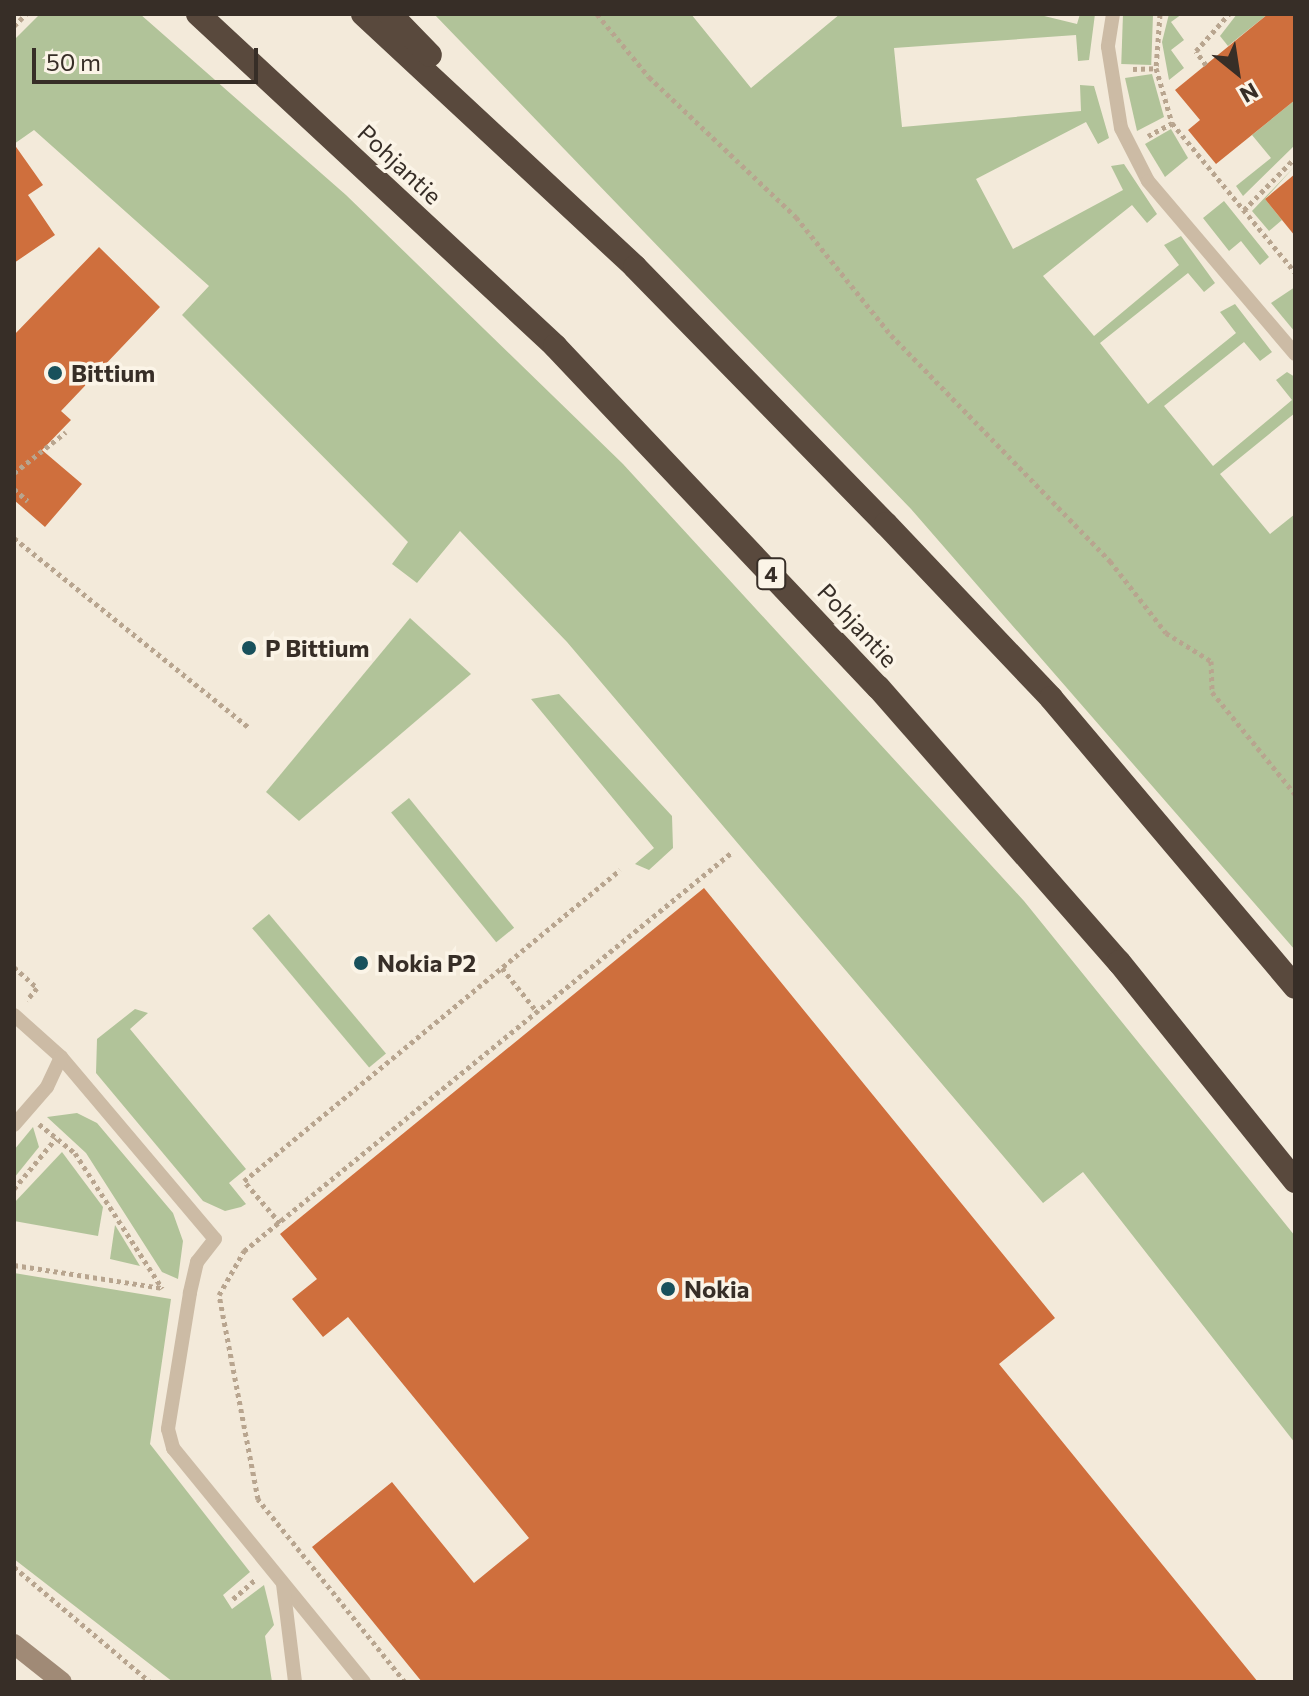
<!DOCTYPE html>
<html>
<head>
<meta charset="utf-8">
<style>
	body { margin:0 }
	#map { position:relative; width:1309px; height:1696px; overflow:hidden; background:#f3eada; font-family:Commissioner,sans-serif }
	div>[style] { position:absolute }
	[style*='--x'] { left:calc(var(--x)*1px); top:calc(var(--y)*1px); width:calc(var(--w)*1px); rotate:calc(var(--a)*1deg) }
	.green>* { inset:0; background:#b1c399; transform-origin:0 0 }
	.building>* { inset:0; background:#cf6f3d }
	.path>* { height:5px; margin-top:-2.5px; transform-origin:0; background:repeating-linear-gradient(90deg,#b8a58f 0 4px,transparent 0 8px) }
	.lane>* { height:14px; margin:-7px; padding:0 7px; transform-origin:7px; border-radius:7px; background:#ccbba5 }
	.secondary>* { height:20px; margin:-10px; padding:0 10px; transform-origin:10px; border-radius:10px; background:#a08a76 }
	.highway>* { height:24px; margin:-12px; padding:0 12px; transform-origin:12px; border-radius:12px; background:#59493d }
	.dots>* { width:22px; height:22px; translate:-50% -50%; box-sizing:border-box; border:4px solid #fbf4e7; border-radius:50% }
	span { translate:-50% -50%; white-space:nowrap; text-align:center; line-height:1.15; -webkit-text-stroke:7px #fbf4e7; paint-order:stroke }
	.shield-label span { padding:2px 6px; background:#fbf4e7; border:2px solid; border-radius:6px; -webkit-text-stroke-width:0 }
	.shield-label { font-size:22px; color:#372e27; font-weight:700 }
	.street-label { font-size:24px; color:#372e27 }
	.poi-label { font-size:24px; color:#372e27; font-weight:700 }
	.left { translate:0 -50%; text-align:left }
	.frame { position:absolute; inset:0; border:16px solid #372e27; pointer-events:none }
	.north { position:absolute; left:1197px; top:32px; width:80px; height:80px; -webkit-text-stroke:6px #fbf4e7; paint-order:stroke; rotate:150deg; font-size:22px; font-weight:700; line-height:32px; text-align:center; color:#372e27 }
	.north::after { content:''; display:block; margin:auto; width:28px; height:36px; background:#372e27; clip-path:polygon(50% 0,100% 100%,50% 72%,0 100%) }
	.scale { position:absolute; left:32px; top:48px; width:226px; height:36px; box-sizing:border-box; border:4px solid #372e27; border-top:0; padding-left:10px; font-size:24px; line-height:28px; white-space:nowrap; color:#372e27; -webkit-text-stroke:6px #fbf4e7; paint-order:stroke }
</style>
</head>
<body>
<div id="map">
	<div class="green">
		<div style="clip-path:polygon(40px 14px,140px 14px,346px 195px,623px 464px,1024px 901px,1295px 1236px,1295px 1443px,1083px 1172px,1043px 1203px,567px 642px,460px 531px,417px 583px,392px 564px,408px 542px,182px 315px,209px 286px,34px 130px,14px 144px,14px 40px)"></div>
		<div style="clip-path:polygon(434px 14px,691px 14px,751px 88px,840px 14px,1036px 14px,1077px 24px,1080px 14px,1095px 14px,1089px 60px,1078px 61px,1076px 35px,894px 48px,902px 127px,1081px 111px,1080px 85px,1094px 86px,1109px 138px,1098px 144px,1086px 122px,976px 179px,1013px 249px,1123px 190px,1111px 166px,1124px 164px,1157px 214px,1147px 223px,1132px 205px,1043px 276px,1094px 336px,1179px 265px,1164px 245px,1181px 236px,1215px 283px,1204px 292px,1188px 273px,1100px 343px,1148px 404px,1236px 333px,1220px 312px,1235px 304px,1272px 352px,1260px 361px,1244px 342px,1164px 406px,1213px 466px,1292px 400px,1276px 380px,1287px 372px,1295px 377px,1295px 413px,1220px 474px,1270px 534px,1295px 514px,1295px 950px,911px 509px)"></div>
		<div style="left:1123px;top:14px;width:30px;height:50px;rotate:2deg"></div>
		<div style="clip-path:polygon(1169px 14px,1182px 14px,1171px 22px,1184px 40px,1171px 50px,1184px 68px,1169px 80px,1162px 42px)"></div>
		<div style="clip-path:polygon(1237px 14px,1268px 14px,1228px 46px,1220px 36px)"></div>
		<div style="clip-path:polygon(1152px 74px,1164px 117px,1137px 131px,1125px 78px)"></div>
		<div style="clip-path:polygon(1295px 100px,1295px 145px,1243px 196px,1236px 186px,1271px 158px,1252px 135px)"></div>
		<div style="clip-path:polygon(1171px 129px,1188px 158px,1165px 177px,1145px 144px)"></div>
		<div style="clip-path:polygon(1295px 166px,1265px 199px,1282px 220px,1269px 231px,1252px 211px)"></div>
		<div style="clip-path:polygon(1224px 201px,1269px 257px,1260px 265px,1241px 241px,1229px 251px,1203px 218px)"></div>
		<div style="clip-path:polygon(1295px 287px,1295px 332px,1271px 303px)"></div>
		<div style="clip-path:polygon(410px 618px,471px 674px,299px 821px,266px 792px)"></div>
		<div style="clip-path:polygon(559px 694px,672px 816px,673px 848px,649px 870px,635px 864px,654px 848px,531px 699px)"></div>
		<div style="left:409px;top:798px;width:167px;height:23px;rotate:51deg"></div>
		<div style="left:269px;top:914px;width:182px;height:22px;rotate:50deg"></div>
		<div style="clip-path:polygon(135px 1009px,148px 1013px,130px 1029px,246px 1169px,229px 1183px,246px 1204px,241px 1207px,225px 1211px,203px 1201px,96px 1073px,97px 1039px)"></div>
		<div style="clip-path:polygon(77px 1113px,97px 1123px,173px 1213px,183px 1241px,178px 1279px,162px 1272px,86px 1153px,47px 1117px)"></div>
		<div style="clip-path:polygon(33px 1127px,39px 1147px,14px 1178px,14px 1150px)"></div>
		<div style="clip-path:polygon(62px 1152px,103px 1207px,98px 1236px,14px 1221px,14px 1203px)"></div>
		<div style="clip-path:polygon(115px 1225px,140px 1266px,110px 1259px)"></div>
		<div style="clip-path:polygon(14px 1273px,171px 1299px,150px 1444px,250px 1572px,223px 1595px,232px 1609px,264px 1585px,274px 1625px,265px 1636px,272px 1682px,173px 1682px,14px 1559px)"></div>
	</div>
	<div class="building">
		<div style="clip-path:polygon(1268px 14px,1295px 14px,1295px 100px,1216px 164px,1188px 130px,1200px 120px,1175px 90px)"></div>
		<div style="clip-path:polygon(14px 144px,43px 185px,28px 195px,55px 235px,14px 263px)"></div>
		<div style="clip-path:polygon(1295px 174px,1295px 236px,1265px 199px)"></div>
		<div style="clip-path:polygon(99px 247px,160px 307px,61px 411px,71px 420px,42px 450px,82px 484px,45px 527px,14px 500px,14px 335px)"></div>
		<div style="clip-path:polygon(704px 888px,1055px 1318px,999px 1364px,1258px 1682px,422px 1682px,312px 1547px,392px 1482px,474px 1583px,529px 1538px,348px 1317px,323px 1337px,292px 1299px,317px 1279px,280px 1234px)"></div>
	</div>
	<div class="path">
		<div style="--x:597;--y:14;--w:82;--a:50.5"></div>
		<div style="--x:649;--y:77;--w:203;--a:43.6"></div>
		<div style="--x:796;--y:217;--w:151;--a:51.2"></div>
		<div style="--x:891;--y:335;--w:315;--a:45.9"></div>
		<div style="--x:1110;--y:561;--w:91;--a:52.1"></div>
		<div style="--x:1166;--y:633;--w:53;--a:31.9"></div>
		<div style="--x:1211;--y:661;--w:31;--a:88"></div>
		<div style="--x:1212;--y:692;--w:132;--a:50.9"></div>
		<div style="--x:1160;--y:14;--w:54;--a:94.2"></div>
		<div style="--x:1156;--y:68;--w:57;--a:73.8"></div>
		<div style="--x:1172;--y:123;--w:193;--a:50.5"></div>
		<div style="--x:14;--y:26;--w:17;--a:-45"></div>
		<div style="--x:1206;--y:65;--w:17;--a:-126"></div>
		<div style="--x:1196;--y:51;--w:50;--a:-48.3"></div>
		<div style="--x:1133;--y:69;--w:23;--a:-2"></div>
		<div style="--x:1148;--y:136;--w:27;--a:-28"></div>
		<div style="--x:1244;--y:210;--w:73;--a:-45.6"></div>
		<div style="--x:14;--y:473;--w:66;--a:-38.3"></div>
		<div style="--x:14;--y:489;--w:18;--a:41"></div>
		<div style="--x:14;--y:538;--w:301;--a:38.9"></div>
		<div style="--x:14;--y:967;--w:31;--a:42"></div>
		<div style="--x:37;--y:988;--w:16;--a:130"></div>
		<div style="--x:502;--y:968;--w:58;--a:51.3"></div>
		<div style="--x:39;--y:1124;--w:46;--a:38.9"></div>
		<div style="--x:75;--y:1153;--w:161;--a:57.2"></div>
		<div style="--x:14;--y:1189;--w:66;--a:-50.5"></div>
		<div style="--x:280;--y:1223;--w:55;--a:-130.6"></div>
		<div style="--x:244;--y:1181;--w:488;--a:-39.6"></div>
		<div style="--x:14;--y:1265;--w:151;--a:8.8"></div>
		<div style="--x:14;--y:1567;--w:178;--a:40.2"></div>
		<div style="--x:233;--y:1599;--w:29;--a:-41"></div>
		<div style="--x:405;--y:1682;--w:235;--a:-128.8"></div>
		<div style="--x:258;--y:1499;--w:208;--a:-100.8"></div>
		<div style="--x:219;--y:1295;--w:51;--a:-60.4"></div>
		<div style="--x:244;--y:1251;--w:629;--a:-39.26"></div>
	</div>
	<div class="lane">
		<div style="--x:1113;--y:14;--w:33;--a:99"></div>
		<div style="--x:1108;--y:47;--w:82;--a:80.9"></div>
		<div style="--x:1121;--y:128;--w:59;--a:63"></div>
		<div style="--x:1148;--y:181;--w:227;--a:49.6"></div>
		<div style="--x:14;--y:1015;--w:63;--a:41.8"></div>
		<div style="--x:61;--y:1057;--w:238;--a:49.8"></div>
		<div style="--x:215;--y:1239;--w:29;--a:128"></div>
		<div style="--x:197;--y:1262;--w:32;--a:103"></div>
		<div style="--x:190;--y:1293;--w:138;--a:99.2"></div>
		<div style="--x:168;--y:1429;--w:20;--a:75"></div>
		<div style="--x:173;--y:1448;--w:302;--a:50.8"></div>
		<div style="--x:14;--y:1125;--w:50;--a:-49"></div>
		<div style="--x:47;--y:1087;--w:33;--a:-65"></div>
		<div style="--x:283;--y:1584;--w:99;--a:83"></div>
	</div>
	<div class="secondary">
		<div style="--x:14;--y:1644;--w:61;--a:38.4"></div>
	</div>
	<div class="highway">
		<div style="--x:198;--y:14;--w:488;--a:42.9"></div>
		<div style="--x:555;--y:346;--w:470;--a:46.6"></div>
		<div style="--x:878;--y:687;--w:366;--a:48.8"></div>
		<div style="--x:1119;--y:962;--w:281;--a:51.2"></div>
		<div style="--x:363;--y:14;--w:371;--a:42.9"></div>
		<div style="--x:635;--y:267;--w:359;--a:45.7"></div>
		<div style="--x:886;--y:524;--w:240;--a:46.5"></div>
		<div style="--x:1051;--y:698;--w:378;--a:49.8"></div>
		<div style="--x:390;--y:14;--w:57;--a:45.7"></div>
	</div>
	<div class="dots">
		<div style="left:55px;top:373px;background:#19515c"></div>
		<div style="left:249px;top:648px;background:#19515c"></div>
		<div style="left:361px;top:963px;background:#19515c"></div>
		<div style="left:668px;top:1289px;background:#19515c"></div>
	</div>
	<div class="shield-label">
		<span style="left:771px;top:574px">4</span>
	</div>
	<div class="street-label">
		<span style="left:400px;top:164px;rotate:43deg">Pohjantie</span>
		<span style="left:858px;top:625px;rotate:47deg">Pohjantie</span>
	</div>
	<div class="poi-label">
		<span class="left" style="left:71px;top:373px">Bittium</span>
		<span class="left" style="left:265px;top:648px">P Bittium</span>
		<span class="left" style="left:377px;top:963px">Nokia P2</span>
		<span class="left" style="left:684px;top:1289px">Nokia</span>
	</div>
	<div class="frame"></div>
	<div class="north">N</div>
	<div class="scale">50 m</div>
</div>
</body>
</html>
